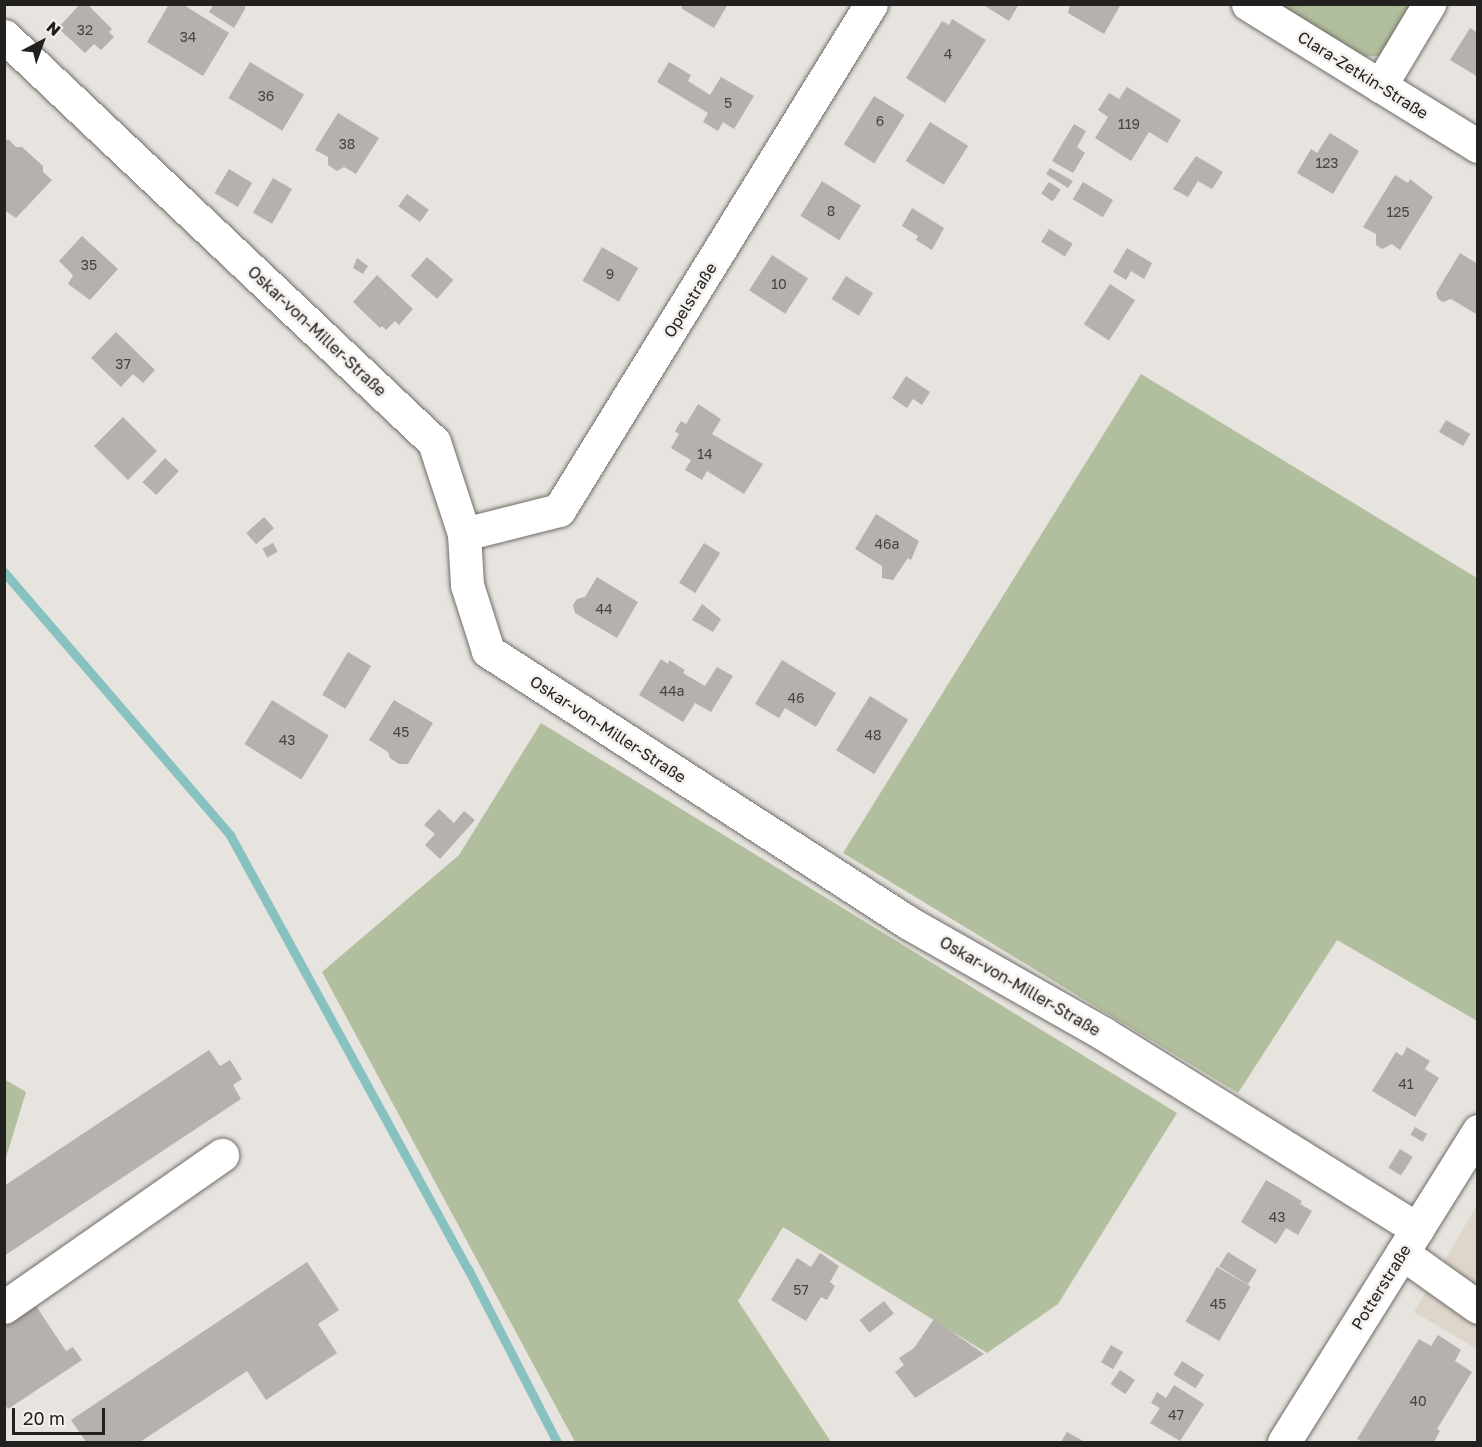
<!DOCTYPE html>
<html>
<head>
<meta charset="utf-8">
<style>
	body { margin:0 }
	#map { position:relative; width:1482px; height:1447px; overflow:hidden; background:#e7e3de; font-family:"Golos Text",sans-serif }
	div>[style] { position:absolute }
	[style*='--x'] { left:calc(var(--x)*1px); top:calc(var(--y)*1px); width:calc(var(--w)*1px); rotate:calc(var(--a)*1deg) }
	.built>* { inset:0; background:#dfd6cb }
	.green>* { inset:0; background:#b2bf9e }
	.stream>* { height:9px; margin:-4.5px; padding:0 4.5px; transform-origin:4.5px; border-radius:4.5px; background:#87c2c1 }
	.building>* { inset:0; background:#b5b1ad; transform-origin:0 0 }
	.roads { filter:drop-shadow(0 0 2px #706d69) drop-shadow(0 0 2px #706d69) }
	.minor>* { height:33px; margin:-16.5px; padding:0 16.5px; transform-origin:16.5px; border-radius:16.5px; background:#fff }
	span { translate:-50% -50%; white-space:nowrap; text-align:center; line-height:1.15; -webkit-text-stroke:5px #f4f0ec; paint-order:stroke }
	.number-label { font-size:14px; color:#474542 }
	.number-label span { -webkit-text-stroke-width:0 }
	.street-label { font-size:16px; color:#22211f }
	.frame { position:absolute; inset:0; border:6px solid #22211f; pointer-events:none }
	.north { position:absolute; left:12px; top:12px; width:60px; height:60px; -webkit-text-stroke:4px #f4f0ec; paint-order:stroke; rotate:41deg; font-size:16px; font-weight:700; line-height:24px; text-align:center; color:#22211f }
	.north::after { content:''; display:block; margin:auto; width:21px; height:27px; background:#22211f; clip-path:polygon(50% 0,100% 100%,50% 72%,0 100%) }
	.scale { position:absolute; left:12px; top:1408px; width:93px; height:27px; box-sizing:border-box; border:3px solid #22211f; border-top:0; padding-left:8px; font-size:18px; line-height:21px; white-space:nowrap; color:#22211f; -webkit-text-stroke:4px #f4f0ec; paint-order:stroke }
</style>
</head>
<body>
<div id="map">
	<div class="built">
		<div style="clip-path:polygon(1477px 1205px,1477px 1349px,1414px 1312px)"></div>
	</div>
	<div class="green">
		<div style="clip-path:polygon(1265px 5px,1413px 5px,1383px 56px,1351px 57px)"></div>
		<div style="clip-path:polygon(1141px 374px,1477px 578px,1477px 1021px,1337px 940px,1238px 1093px,843px 853px)"></div>
		<div style="clip-path:polygon(541px 723px,1177px 1113px,1058px 1304px,987px 1353px,783px 1227px,738px 1301px,831px 1442px,575px 1442px,322px 972px,459px 855px)"></div>
		<div style="clip-path:polygon(4px 1079px,26px 1092px,5px 1161px,4px 1161px)"></div>
	</div>
	<div class="stream">
		<div style="--x:4;--y:572;--w:347;--a:49.3"></div>
		<div style="--x:230;--y:835;--w:495;--a:61.3"></div>
		<div style="--x:468;--y:1269;--w:195;--a:62.8"></div>
	</div>
	<div class="building">
		<div style="clip-path:polygon(80px 4px,87px 4px,112px 29px,109px 32px,114px 37px,101px 50px,94px 44px,85px 53px,58px 28px)"></div>
		<div style="clip-path:polygon(169px 4px,182px 4px,229px 33px,203px 76px,147px 42px)"></div>
		<div style="clip-path:polygon(214px 4px,245px 4px,245px 9px,234px 28px,209px 12px)"></div>
		<div style="clip-path:polygon(684px 4px,728px 4px,714px 28px,681px 8px)"></div>
		<div style="clip-path:polygon(982px 4px,1019px 4px,1009px 21px)"></div>
		<div style="clip-path:polygon(1070px 4px,1121px 4px,1104px 34px,1068px 13px)"></div>
		<div style="clip-path:polygon(952px 19px,986px 40px,945px 103px,906px 78px,942px 21px,949px 25px)"></div>
		<div style="clip-path:polygon(1470px 28px,1478px 33px,1478px 77px,1450px 60px)"></div>
		<div style="left:250px;top:62px;width:63px;height:42px;rotate:31deg"></div>
		<div style="clip-path:polygon(669px 62px,691px 75px,688px 81px,710px 95px,721px 77px,754px 96px,734px 129px,723px 122px,718px 131px,703px 122px,708px 113px,657px 82px)"></div>
		<div style="clip-path:polygon(1127px 87px,1181px 120px,1167px 143px,1149px 132px,1131px 161px,1095px 138px,1108px 117px,1098px 110px,1109px 93px,1119px 99px)"></div>
		<div style="left:874px;top:96px;width:36px;height:57px;rotate:32deg"></div>
		<div style="clip-path:polygon(338px 113px,379px 138px,356px 174px,344px 167px,337px 171px,328px 165px,328px 157px,315px 150px)"></div>
		<div style="left:930px;top:122px;width:45px;height:46px;rotate:32deg"></div>
		<div style="clip-path:polygon(1074px 124px,1086px 131px,1077px 147px,1085px 153px,1073px 173px,1052px 161px)"></div>
		<div style="clip-path:polygon(1330px 133px,1359px 151px,1333px 194px,1297px 173px,1311px 149px,1317px 153px)"></div>
		<div style="clip-path:polygon(8px 139px,16px 147px,22px 147px,43px 166px,43px 172px,52px 180px,16px 218px,4px 210px,4px 142px)"></div>
		<div style="clip-path:polygon(1196px 156px,1223px 172px,1212px 189px,1198px 181px,1188px 197px,1173px 189px)"></div>
		<div style="clip-path:polygon(1050px 168px,1073px 181px,1068px 188px,1046px 174px)"></div>
		<div style="left:229px;top:169px;width:27px;height:28px;rotate:31deg"></div>
		<div style="clip-path:polygon(1395px 175px,1408px 183px,1410px 179px,1433px 197px,1400px 250px,1392px 244px,1382px 249px,1376px 245px,1376px 234px,1363px 227px)"></div>
		<div style="left:273px;top:178px;width:22px;height:40px;rotate:30deg"></div>
		<div style="left:822px;top:181px;width:46px;height:41px;rotate:32deg"></div>
		<div style="left:1049px;top:182px;width:14px;height:14px;rotate:34deg"></div>
		<div style="left:1083px;top:182px;width:35px;height:20px;rotate:31deg"></div>
		<div style="left:407px;top:194px;width:27px;height:15px;rotate:36deg"></div>
		<div style="clip-path:polygon(912px 208px,944px 228px,932px 250px,916px 240px,918px 236px,902px 226px)"></div>
		<div style="left:1049px;top:229px;width:28px;height:15px;rotate:32deg"></div>
		<div style="clip-path:polygon(82px 236px,118px 269px,90px 300px,68px 284px,73px 275px,59px 261px)"></div>
		<div style="left:602px;top:247px;width:42px;height:39px;rotate:30deg"></div>
		<div style="clip-path:polygon(1127px 248px,1152px 263px,1144px 279px,1131px 271px,1126px 280px,1113px 272px)"></div>
		<div style="clip-path:polygon(1460px 253px,1478px 264px,1478px 315px,1451px 299px,1443px 302px,1438px 299px,1436px 293px)"></div>
		<div style="left:772px;top:255px;width:43px;height:42px;rotate:33deg"></div>
		<div style="left:427px;top:257px;width:35px;height:25px;rotate:41deg"></div>
		<div style="clip-path:polygon(357px 258px,368px 266px,363px 274px,353px 268px)"></div>
		<div style="clip-path:polygon(377px 275px,413px 309px,399px 325px,395px 321px,386px 330px,382px 326px,380px 328px,353px 302px)"></div>
		<div style="left:846px;top:276px;width:32px;height:27px;rotate:32deg"></div>
		<div style="left:1110px;top:284px;width:30px;height:48px;rotate:33deg"></div>
		<div style="clip-path:polygon(116px 332px,155px 370px,143px 383px,133px 374px,121px 387px,91px 358px)"></div>
		<div style="clip-path:polygon(906px 376px,930px 392px,922px 405px,913px 399px,907px 408px,892px 398px)"></div>
		<div style="clip-path:polygon(698px 404px,721px 419px,712px 434px,763px 464px,744px 494px,707px 471px,702px 480px,685px 470px,691px 460px,671px 448px,679px 434px,675px 431px,681px 421px,686px 424px)"></div>
		<div style="left:123px;top:417px;width:48px;height:41px;rotate:45deg"></div>
		<div style="left:1446px;top:420px;width:28px;height:14px;rotate:30deg"></div>
		<div style="left:165px;top:458px;width:19px;height:33px;rotate:43deg"></div>
		<div style="clip-path:polygon(876px 514px,919px 541px,911px 560px,908px 558px,893px 580px,882px 578px,882px 566px,855px 549px)"></div>
		<div style="left:264px;top:517px;width:15px;height:24px;rotate:48deg"></div>
		<div style="left:273px;top:543px;width:10px;height:12px;rotate:61deg"></div>
		<div style="left:704px;top:543px;width:19px;height:47px;rotate:32deg"></div>
		<div style="clip-path:polygon(597px 577px,638px 602px,617px 638px,575px 613px,573px 605px,577px 599px,585px 597px)"></div>
		<div style="clip-path:polygon(702px 604px,721px 619px,713px 632px,692px 620px)"></div>
		<div style="left:348px;top:652px;width:27px;height:50px;rotate:31deg"></div>
		<div style="clip-path:polygon(661px 659px,668px 664px,669px 660px,685px 670px,683px 673px,705px 686px,717px 667px,733px 676px,711px 712px,695px 703px,683px 722px,639px 695px)"></div>
		<div style="clip-path:polygon(782px 660px,836px 693px,816px 727px,785px 708px,779px 718px,755px 704px)"></div>
		<div style="left:870px;top:696px;width:45px;height:64px;rotate:32deg"></div>
		<div style="left:272px;top:700px;width:67px;height:52px;rotate:32deg"></div>
		<div style="clip-path:polygon(394px 700px,433px 723px,408px 764px,399px 764px,390px 758px,388px 752px,369px 740px)"></div>
		<div style="clip-path:polygon(439px 809px,454px 823px,464px 811px,475px 820px,440px 859px,425px 845px,435px 834px,424px 825px)"></div>
		<div style="clip-path:polygon(1407px 1047px,1430px 1061px,1425px 1069px,1439px 1078px,1415px 1117px,1372px 1091px,1396px 1052px,1402px 1056px)"></div>
		<div style="clip-path:polygon(209px 1050px,220px 1066px,230px 1060px,242px 1079px,233px 1085px,241px 1099px,4px 1256px,4px 1186px)"></div>
		<div style="left:1415px;top:1127px;width:14px;height:9px;rotate:30deg"></div>
		<div style="left:1400px;top:1149px;width:15px;height:22px;rotate:32deg"></div>
		<div style="clip-path:polygon(1266px 1180px,1302px 1201px,1300px 1204px,1312px 1211px,1298px 1235px,1286px 1228px,1276px 1244px,1241px 1222px)"></div>
		<div style="left:1228px;top:1252px;width:34px;height:17px;rotate:32deg"></div>
		<div style="clip-path:polygon(820px 1253px,839px 1266px,830px 1282px,835px 1286px,827px 1300px,821px 1297px,806px 1321px,771px 1300px,797px 1258px,811px 1267px)"></div>
		<div style="clip-path:polygon(307px 1262px,339px 1310px,318px 1324px,337px 1353px,266px 1400px,247px 1371px,140px 1442px,86px 1442px,71px 1420px)"></div>
		<div style="left:1217px;top:1267px;width:39px;height:63px;rotate:30deg"></div>
		<div style="left:884px;top:1301px;width:16px;height:31px;rotate:52deg"></div>
		<div style="clip-path:polygon(34px 1303px,66px 1351px,73px 1347px,82px 1360px,8px 1409px,4px 1403px,4px 1323px)"></div>
		<div style="clip-path:polygon(934px 1319px,984px 1354px,915px 1398px,895px 1372px,904px 1365px,899px 1358px,914px 1348px)"></div>
		<div style="clip-path:polygon(1438px 1335px,1461px 1350px,1455px 1361px,1472px 1372px,1437px 1429px,1440px 1431px,1434px 1442px,1363px 1442px,1357px 1439px,1419px 1339px,1431px 1346px)"></div>
		<div style="left:1111px;top:1345px;width:14px;height:20px;rotate:30deg"></div>
		<div style="left:1182px;top:1361px;width:26px;height:16px;rotate:32deg"></div>
		<div style="left:1120px;top:1370px;width:18px;height:17px;rotate:34deg"></div>
		<div style="clip-path:polygon(1174px 1385px,1204px 1404px,1180px 1441px,1150px 1423px,1160px 1408px,1151px 1403px,1157px 1392px,1166px 1398px)"></div>
		<div style="clip-path:polygon(1067px 1432px,1083px 1441px,1082px 1442px,1061px 1442px)"></div>
	</div>
	<div class="roads">
		<div class="minor">
			<div style="--x:1248;--y:4;--w:270;--a:31.7"></div>
			<div style="--x:4;--y:36;--w:591;--a:43.36"></div>
			<div style="--x:434;--y:442;--w:97;--a:71.9"></div>
			<div style="--x:464;--y:534;--w:51;--a:86.6"></div>
			<div style="--x:467;--y:585;--w:69;--a:72.3"></div>
			<div style="--x:488;--y:651;--w:501;--a:32.87"></div>
			<div style="--x:909;--y:923;--w:224;--a:29.6"></div>
			<div style="--x:1104;--y:1034;--w:369;--a:31.9"></div>
			<div style="--x:1380;--y:86;--w:96;--a:-59.1"></div>
			<div style="--x:464;--y:534;--w:98;--a:-14.2"></div>
			<div style="--x:559;--y:510;--w:594;--a:-58.34"></div>
			<div style="--x:1402;--y:1253;--w:93;--a:35.4"></div>
			<div style="--x:4;--y:1307;--w:266;--a:-34.9"></div>
			<div style="--x:1284;--y:1442;--w:367;--a:-58"></div>
		</div>
	</div>
	<div class="number-label">
		<span style="left:85px;top:30px">32</span>
		<span style="left:188px;top:37px">34</span>
		<span style="left:948px;top:54px">4</span>
		<span style="left:266px;top:96px">36</span>
		<span style="left:728px;top:103px">5</span>
		<span style="left:880px;top:121px">6</span>
		<span style="left:1129px;top:124px">119</span>
		<span style="left:347px;top:144px">38</span>
		<span style="left:1327px;top:163px">123</span>
		<span style="left:831px;top:211px">8</span>
		<span style="left:1398px;top:212px">125</span>
		<span style="left:89px;top:265px">35</span>
		<span style="left:610px;top:274px">9</span>
		<span style="left:779px;top:284px">10</span>
		<span style="left:123px;top:364px">37</span>
		<span style="left:705px;top:454px">14</span>
		<span style="left:887px;top:544px">46a</span>
		<span style="left:604px;top:609px">44</span>
		<span style="left:672px;top:691px">44a</span>
		<span style="left:796px;top:698px">46</span>
		<span style="left:401px;top:732px">45</span>
		<span style="left:873px;top:735px">48</span>
		<span style="left:287px;top:740px">43</span>
		<span style="left:1406px;top:1084px">41</span>
		<span style="left:1277px;top:1217px">43</span>
		<span style="left:801px;top:1290px">57</span>
		<span style="left:1218px;top:1304px">45</span>
		<span style="left:1418px;top:1401px">40</span>
		<span style="left:1176px;top:1415px">47</span>
	</div>
	<div class="street-label">
		<span style="left:1363px;top:75px;rotate:32deg">Clara-Zetkin-Straße</span>
		<span style="left:690px;top:300px;rotate:-58deg">Opelstraße</span>
		<span style="left:317px;top:331px;rotate:43deg">Oskar-von-Miller-Straße</span>
		<span style="left:608px;top:729px;rotate:33deg">Oskar-von-Miller-Straße</span>
		<span style="left:1020px;top:986px;rotate:30deg">Oskar-von-Miller-Straße</span>
		<span style="left:1381px;top:1287px;rotate:-58deg">Potterstraße</span>
	</div>
	<div class="frame"></div>
	<div class="north">N</div>
	<div class="scale">20 m</div>
</div>
</body>
</html>
